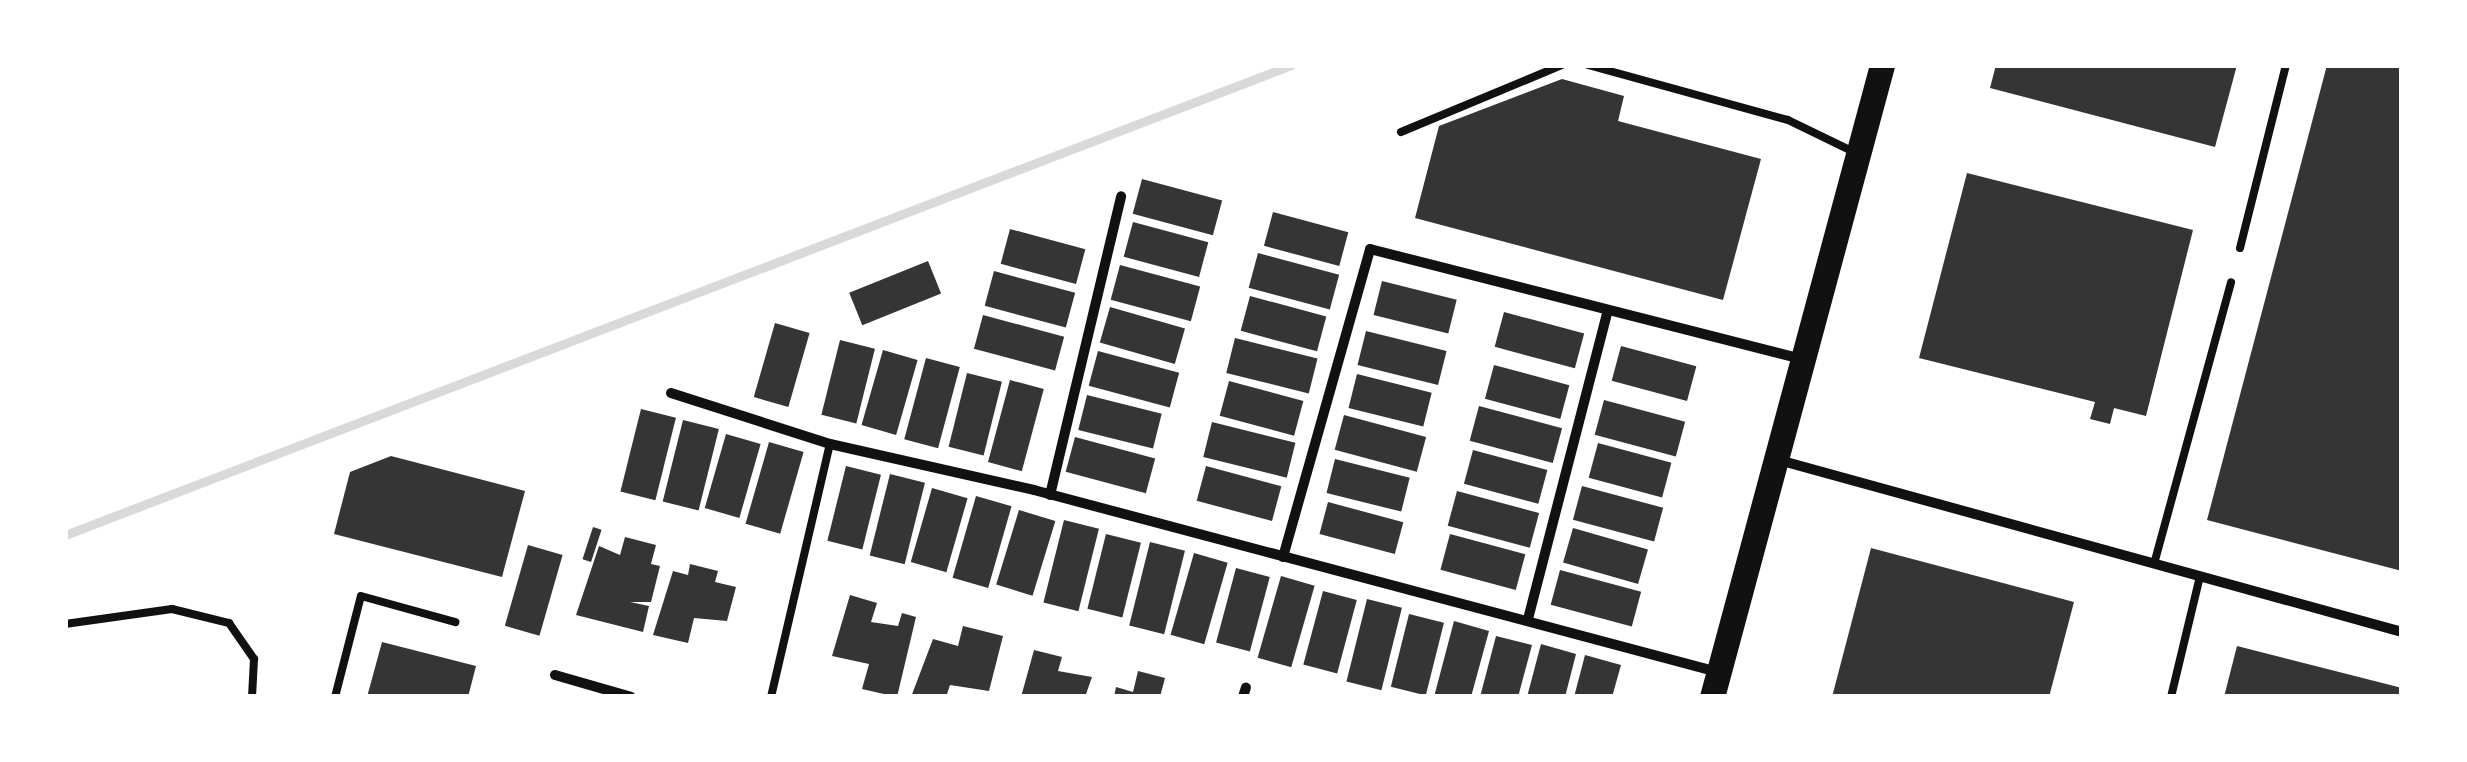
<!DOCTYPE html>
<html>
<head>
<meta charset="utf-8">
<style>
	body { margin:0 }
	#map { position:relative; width:2467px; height:762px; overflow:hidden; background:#fff; font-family:Arial,sans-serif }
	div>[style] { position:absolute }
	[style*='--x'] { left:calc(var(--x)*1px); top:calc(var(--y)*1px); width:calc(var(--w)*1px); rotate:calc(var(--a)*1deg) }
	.stream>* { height:9px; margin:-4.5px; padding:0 4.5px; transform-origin:4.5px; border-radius:4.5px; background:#d9d9d9 }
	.building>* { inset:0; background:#353535; transform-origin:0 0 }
	.service>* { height:8px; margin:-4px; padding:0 4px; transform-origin:4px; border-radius:4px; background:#111 }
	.minor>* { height:10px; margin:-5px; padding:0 5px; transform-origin:5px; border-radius:5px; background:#111 }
	.primary>* { height:25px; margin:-12.5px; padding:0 12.5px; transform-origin:12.5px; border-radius:12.5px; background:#111 }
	span { translate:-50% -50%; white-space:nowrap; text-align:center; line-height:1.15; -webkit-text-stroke:10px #fff; paint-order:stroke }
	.frame { position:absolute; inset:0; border:68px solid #fff; pointer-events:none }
</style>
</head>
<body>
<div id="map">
	<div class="stream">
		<div style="--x:65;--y:535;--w:1313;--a:-20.97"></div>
	</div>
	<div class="building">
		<div style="clip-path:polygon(1996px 65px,2237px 65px,2215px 147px,1990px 88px)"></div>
		<div style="clip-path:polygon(2327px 65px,2402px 65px,2402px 571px,2207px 520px)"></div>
		<div style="clip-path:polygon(1562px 79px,1624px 96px,1618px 121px,1761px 159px,1723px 300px,1415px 218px,1439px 126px)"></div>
		<div style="clip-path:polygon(1967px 173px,2193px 230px,2146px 416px,2114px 408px,2110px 424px,2090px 419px,2095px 402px,1919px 358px)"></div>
		<div style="left:1142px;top:179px;width:83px;height:36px;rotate:15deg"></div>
		<div style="left:1273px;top:212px;width:78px;height:35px;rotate:15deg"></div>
		<div style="left:1133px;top:222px;width:78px;height:36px;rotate:15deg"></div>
		<div style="left:1010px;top:229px;width:78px;height:36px;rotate:15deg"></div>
		<div style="left:1258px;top:253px;width:84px;height:36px;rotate:15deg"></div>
		<div style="left:928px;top:261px;width:35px;height:85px;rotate:68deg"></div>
		<div style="left:1120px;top:265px;width:83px;height:36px;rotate:15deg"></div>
		<div style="left:994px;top:271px;width:84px;height:36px;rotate:15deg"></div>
		<div style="left:1382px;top:281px;width:77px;height:35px;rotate:14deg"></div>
		<div style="left:1250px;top:296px;width:79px;height:36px;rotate:15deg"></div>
		<div style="left:1110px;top:307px;width:78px;height:37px;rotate:16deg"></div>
		<div style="left:1504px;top:312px;width:83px;height:36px;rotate:15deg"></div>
		<div style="left:983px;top:315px;width:84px;height:35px;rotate:15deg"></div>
		<div style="left:775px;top:323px;width:36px;height:77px;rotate:16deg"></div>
		<div style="left:1366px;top:331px;width:83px;height:35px;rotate:14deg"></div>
		<div style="left:1235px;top:338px;width:85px;height:36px;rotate:14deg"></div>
		<div style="left:840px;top:340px;width:36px;height:77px;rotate:14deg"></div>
		<div style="left:1621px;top:346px;width:78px;height:36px;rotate:15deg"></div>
		<div style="left:883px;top:350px;width:36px;height:78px;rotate:16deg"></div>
		<div style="left:1098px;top:351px;width:84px;height:36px;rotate:15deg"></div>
		<div style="left:926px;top:358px;width:35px;height:84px;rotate:15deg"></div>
		<div style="left:1494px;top:365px;width:78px;height:35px;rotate:15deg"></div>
		<div style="left:967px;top:373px;width:36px;height:76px;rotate:14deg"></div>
		<div style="left:1357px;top:374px;width:77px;height:35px;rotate:14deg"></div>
		<div style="left:1010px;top:380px;width:35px;height:85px;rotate:15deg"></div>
		<div style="left:1229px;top:381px;width:77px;height:36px;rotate:15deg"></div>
		<div style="left:1087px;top:395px;width:77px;height:36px;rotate:14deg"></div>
		<div style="left:1604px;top:400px;width:84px;height:36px;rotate:15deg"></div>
		<div style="left:1479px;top:406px;width:86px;height:36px;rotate:15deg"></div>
		<div style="left:641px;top:409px;width:36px;height:85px;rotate:14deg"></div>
		<div style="left:1344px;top:415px;width:85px;height:36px;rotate:15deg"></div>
		<div style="left:683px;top:420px;width:37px;height:84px;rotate:14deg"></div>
		<div style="left:1212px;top:422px;width:86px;height:36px;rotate:14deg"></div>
		<div style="left:726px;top:434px;width:36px;height:77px;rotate:16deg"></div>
		<div style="left:1075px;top:437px;width:83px;height:36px;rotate:15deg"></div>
		<div style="left:769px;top:442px;width:36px;height:85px;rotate:16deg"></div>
		<div style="left:1598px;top:443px;width:76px;height:36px;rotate:15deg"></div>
		<div style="left:1473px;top:450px;width:77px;height:35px;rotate:15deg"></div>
		<div style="clip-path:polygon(391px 456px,525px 491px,502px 577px,334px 534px,350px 472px)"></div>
		<div style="left:1335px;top:459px;width:77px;height:35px;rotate:14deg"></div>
		<div style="left:846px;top:466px;width:36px;height:77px;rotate:14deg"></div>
		<div style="left:1206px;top:466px;width:78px;height:36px;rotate:15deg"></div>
		<div style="left:890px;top:474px;width:36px;height:84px;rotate:14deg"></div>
		<div style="left:1582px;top:486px;width:84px;height:35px;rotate:15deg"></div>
		<div style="left:932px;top:488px;width:37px;height:77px;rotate:16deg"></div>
		<div style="left:1457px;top:491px;width:85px;height:36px;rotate:15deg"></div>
		<div style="left:976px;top:496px;width:37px;height:85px;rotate:16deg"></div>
		<div style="left:1328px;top:502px;width:78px;height:33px;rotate:15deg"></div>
		<div style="left:1019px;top:510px;width:38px;height:78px;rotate:17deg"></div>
		<div style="left:1064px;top:520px;width:36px;height:85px;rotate:14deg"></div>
		<div style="left:593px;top:527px;width:9px;height:34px;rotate:18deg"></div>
		<div style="left:1573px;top:528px;width:78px;height:36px;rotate:16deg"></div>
		<div style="left:1106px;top:534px;width:36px;height:77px;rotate:14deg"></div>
		<div style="left:1450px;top:534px;width:78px;height:37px;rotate:15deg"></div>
		<div style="clip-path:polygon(625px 537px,656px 545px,651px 564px,660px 566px,651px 602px,630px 602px,649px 606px,643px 632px,576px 615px,599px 546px,620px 555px)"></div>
		<div style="left:1150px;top:542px;width:36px;height:86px;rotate:14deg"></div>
		<div style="left:528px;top:545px;width:36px;height:84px;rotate:16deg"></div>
		<div style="clip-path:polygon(1871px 548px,2074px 602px,2049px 697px,1832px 697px)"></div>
		<div style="left:1194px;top:553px;width:35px;height:85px;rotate:16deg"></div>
		<div style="clip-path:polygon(690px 564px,718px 571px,715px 582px,736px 587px,727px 621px,694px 618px,688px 643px,653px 635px,673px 571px,688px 575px)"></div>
		<div style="left:1236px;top:568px;width:35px;height:77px;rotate:15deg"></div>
		<div style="left:1560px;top:570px;width:84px;height:36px;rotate:15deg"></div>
		<div style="left:1281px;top:576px;width:35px;height:85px;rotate:16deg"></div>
		<div style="left:1323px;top:591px;width:35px;height:76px;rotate:15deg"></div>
		<div style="clip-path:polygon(850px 595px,877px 603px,871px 622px,898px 626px,902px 613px,916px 617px,897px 697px,862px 689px,869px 664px,832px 656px)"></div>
		<div style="left:1367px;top:599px;width:36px;height:85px;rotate:14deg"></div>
		<div style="left:1409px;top:614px;width:36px;height:75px;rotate:14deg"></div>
		<div style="clip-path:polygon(1454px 621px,1489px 631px,1471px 697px,1434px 697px)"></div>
		<div style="clip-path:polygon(963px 626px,1003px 636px,989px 691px,950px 685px,946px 697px,911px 697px,933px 639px,958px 646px)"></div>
		<div style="clip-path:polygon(1496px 636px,1532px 645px,1518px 697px,1480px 697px)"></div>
		<div style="clip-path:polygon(382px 642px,476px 666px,468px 697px,367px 697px)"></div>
		<div style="clip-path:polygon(1541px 644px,1576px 654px,1565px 697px,1527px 697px)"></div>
		<div style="clip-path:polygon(2237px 646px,2402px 688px,2402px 697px,2224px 697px)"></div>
		<div style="clip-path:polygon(1034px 650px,1062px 657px,1058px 671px,1092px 677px,1085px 697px,1021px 697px)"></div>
		<div style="clip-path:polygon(1585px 655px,1621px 665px,1612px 697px,1574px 697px)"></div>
		<div style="clip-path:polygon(1138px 671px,1165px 678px,1160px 697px,1114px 697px,1116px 687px,1133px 692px)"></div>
	</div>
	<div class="service">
		<div style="--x:1588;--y:65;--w:207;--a:15.4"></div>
		<div style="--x:1788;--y:120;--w:73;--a:25.9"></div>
		<div style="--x:1401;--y:132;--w:174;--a:-22.6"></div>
		<div style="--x:2240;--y:248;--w:189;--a:-75.9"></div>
		<div style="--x:2154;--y:564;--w:292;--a:-74.7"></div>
		<div style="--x:65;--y:624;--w:108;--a:-8"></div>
		<div style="--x:172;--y:609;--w:59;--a:13.8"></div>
		<div style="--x:229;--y:623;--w:44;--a:55.2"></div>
		<div style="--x:254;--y:659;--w:38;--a:93"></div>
		<div style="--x:335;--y:697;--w:104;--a:-75.6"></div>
		<div style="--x:361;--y:596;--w:98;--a:15.5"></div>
		<div style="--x:771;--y:697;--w:260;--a:-76.9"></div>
		<div style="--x:2171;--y:697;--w:124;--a:-76.5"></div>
	</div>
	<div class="minor">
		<div style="--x:671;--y:393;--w:167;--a:17.8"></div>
		<div style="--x:830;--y:444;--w:209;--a:12.7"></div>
		<div style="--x:1034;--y:490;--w:708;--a:14.9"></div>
		<div style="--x:1779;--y:460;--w:646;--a:15.43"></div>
		<div style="--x:1050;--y:495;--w:307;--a:-76.6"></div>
		<div style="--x:1283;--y:557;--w:320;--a:-74.2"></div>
		<div style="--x:1370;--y:249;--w:444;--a:14.3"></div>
		<div style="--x:1528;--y:619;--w:319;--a:-75.5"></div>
		<div style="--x:555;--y:675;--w:79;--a:16.1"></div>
		<div style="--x:1243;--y:697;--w:10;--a:-73"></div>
	</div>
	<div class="primary">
		<div style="--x:1712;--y:697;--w:654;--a:-74.94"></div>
	</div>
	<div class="frame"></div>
</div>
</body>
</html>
